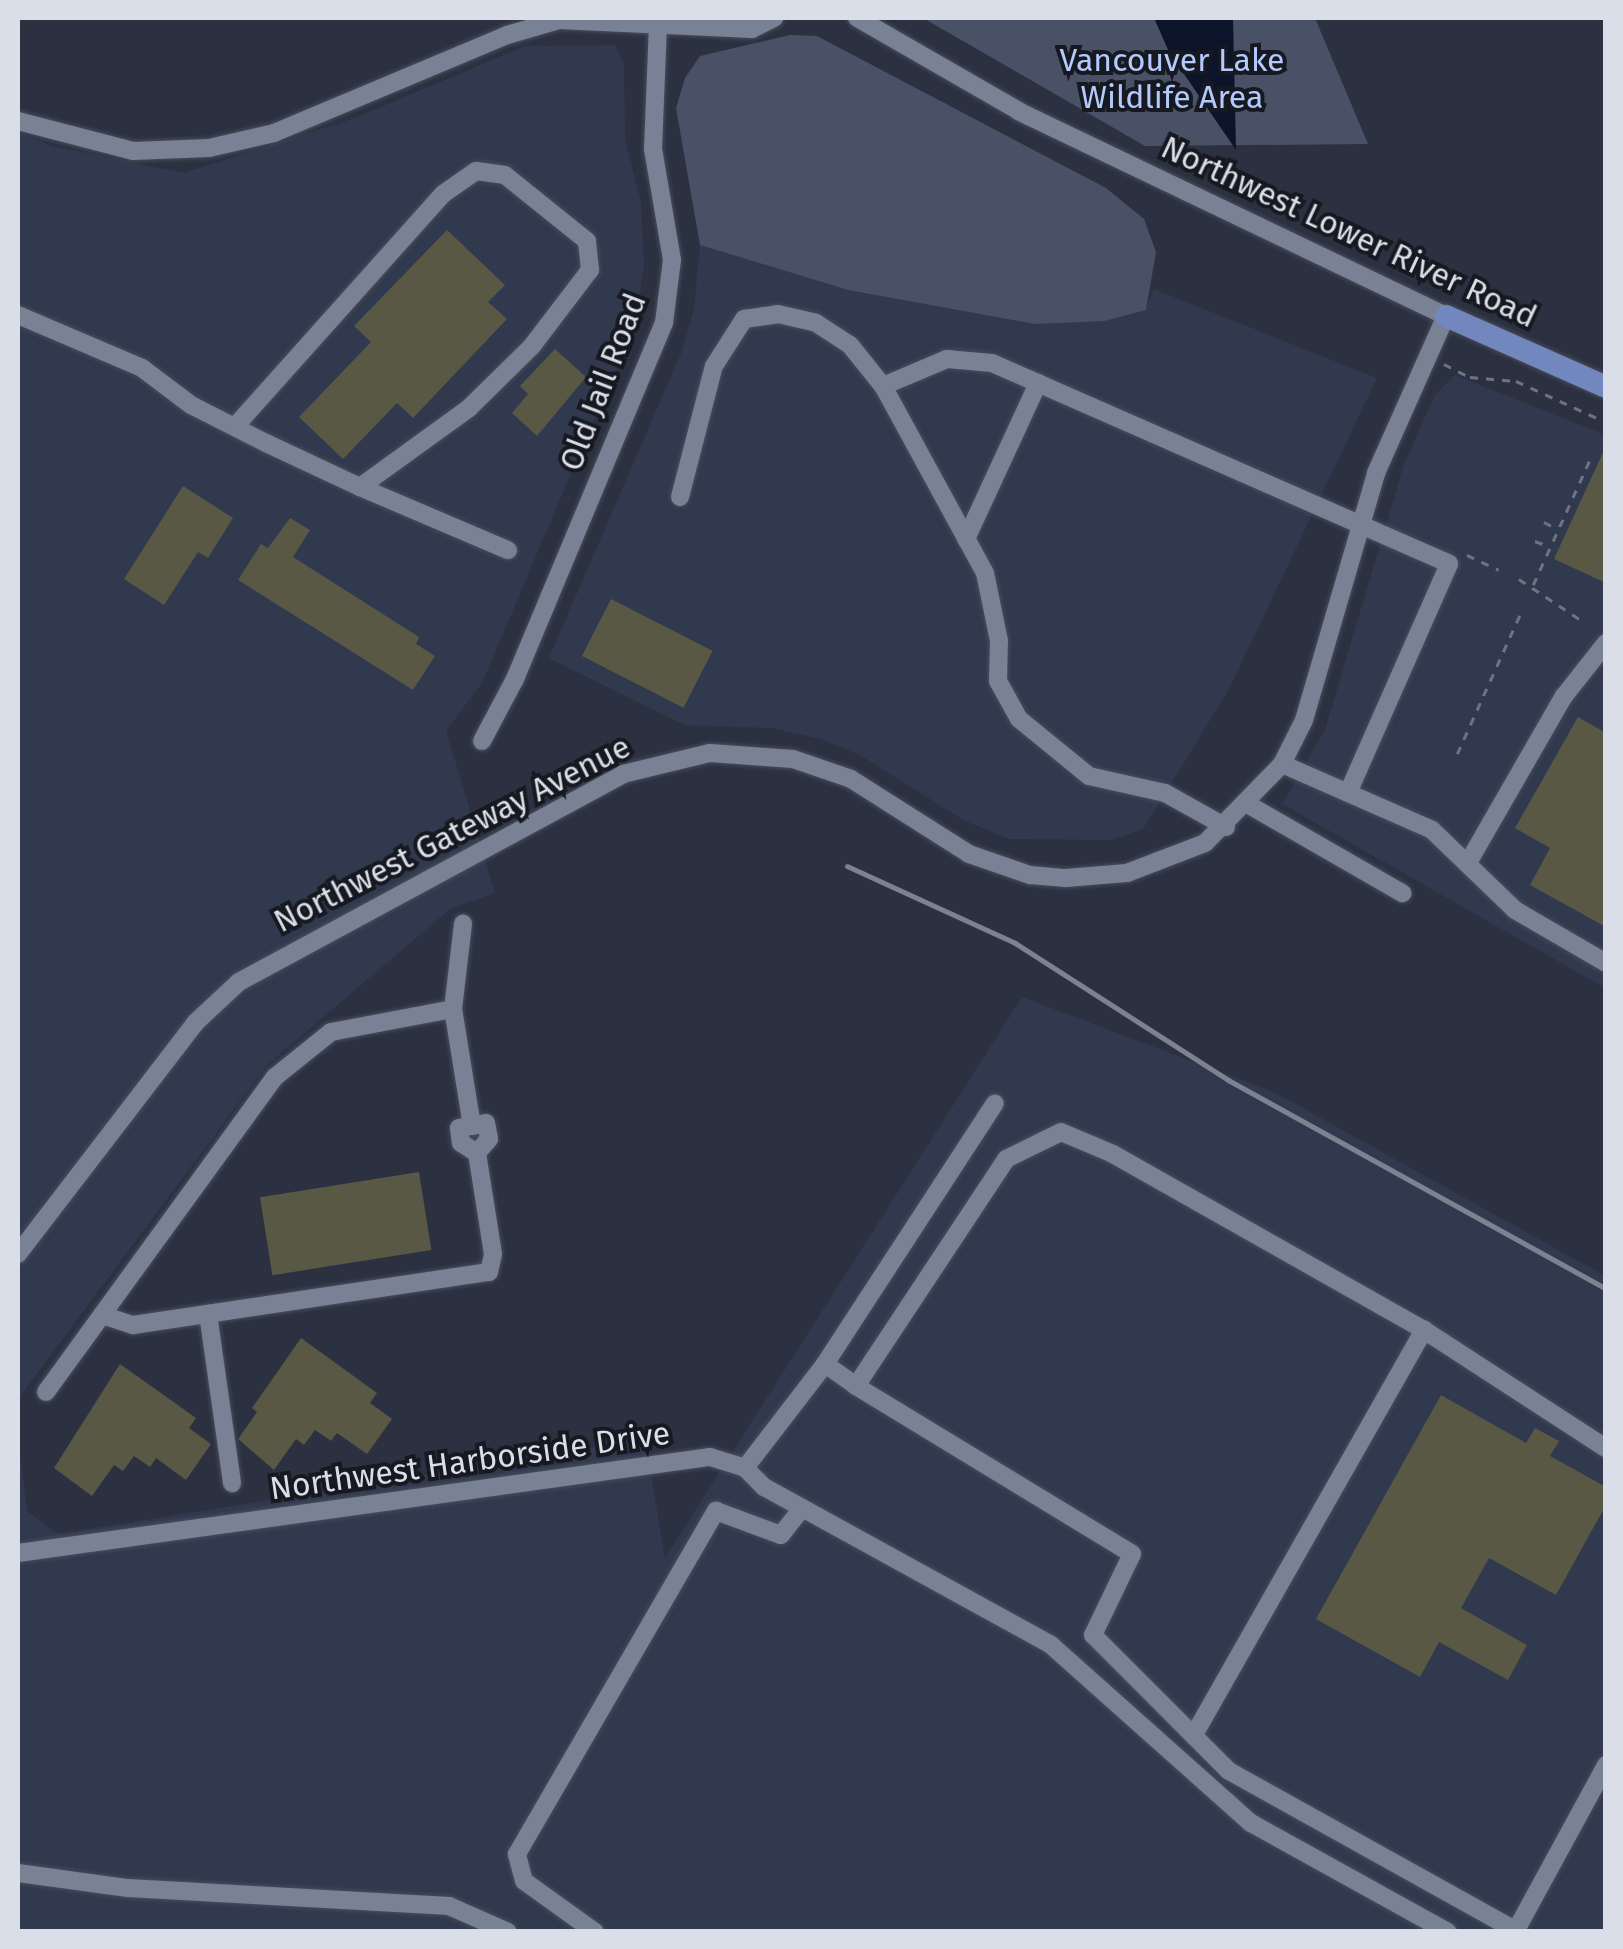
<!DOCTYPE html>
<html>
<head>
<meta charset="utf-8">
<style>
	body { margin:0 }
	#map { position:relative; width:1623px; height:1949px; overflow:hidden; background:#2b3141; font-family:"Fira Sans",sans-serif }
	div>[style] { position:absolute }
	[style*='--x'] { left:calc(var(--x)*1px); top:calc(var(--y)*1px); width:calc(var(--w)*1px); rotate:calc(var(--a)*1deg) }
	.built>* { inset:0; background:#31394f }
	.green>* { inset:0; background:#485166 }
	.water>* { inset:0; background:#0c142b }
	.building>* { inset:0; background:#585845; transform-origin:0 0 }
	.path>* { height:2.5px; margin-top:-1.25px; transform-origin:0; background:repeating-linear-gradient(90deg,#6d7380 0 8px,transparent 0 16px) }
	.roads { filter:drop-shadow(0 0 2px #474c59) drop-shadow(0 0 2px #474c59) }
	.minor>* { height:18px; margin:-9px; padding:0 9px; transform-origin:9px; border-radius:9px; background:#798194 }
	.major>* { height:22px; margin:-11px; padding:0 11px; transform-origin:11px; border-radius:11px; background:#7387bf }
	.rail>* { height:5px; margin:-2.5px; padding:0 2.5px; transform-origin:2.5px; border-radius:2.5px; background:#7c828f }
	span { translate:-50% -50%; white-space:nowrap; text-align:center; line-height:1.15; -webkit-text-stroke:8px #161920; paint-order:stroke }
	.park-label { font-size:32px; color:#b4c9fe }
	.street-label { font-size:32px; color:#dadee8 }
	.frame { position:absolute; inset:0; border:20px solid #dadee8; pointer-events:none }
</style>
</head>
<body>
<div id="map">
	<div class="built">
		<div style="clip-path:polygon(615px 45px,624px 64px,625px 139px,641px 203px,644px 265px,635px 323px,482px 683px,446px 731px,495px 893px,450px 909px,267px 1065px,18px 1399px,18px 132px,52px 146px,184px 173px,352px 119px,525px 46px)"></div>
		<div style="clip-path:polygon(700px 245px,848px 290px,1035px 324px,1145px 310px,1154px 289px,1377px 378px,1228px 691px,1143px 829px,1112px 840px,1009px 839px,963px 820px,860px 755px,821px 739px,772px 728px,684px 725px,549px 658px,682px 351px,694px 308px)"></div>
		<div style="clip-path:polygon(1454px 375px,1605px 435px,1605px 988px,1282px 804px,1325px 730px,1404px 464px,1435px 395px)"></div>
		<div style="clip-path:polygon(1022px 997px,1274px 1092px,1605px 1276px,1605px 1931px,18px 1931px,18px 1436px,27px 1511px,58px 1534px,645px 1439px,665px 1558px)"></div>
	</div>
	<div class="green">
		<div style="clip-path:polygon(923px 18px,1315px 18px,1368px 144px,1145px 146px)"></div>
		<div style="clip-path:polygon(790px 35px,817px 36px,1106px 188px,1144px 219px,1156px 252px,1146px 310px,1104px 321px,1035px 324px,848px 290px,700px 245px,676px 108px,685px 78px,700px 56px)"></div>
	</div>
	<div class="water">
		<div style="clip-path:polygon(1154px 18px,1233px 18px,1236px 150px,1169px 52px)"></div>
	</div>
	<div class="building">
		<div style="clip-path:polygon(447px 230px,505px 285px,488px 302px,507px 319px,413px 418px,397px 403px,343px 459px,299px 417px,371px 342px,354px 326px)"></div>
		<div style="clip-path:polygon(555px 349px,586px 377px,537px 436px,512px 413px,528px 394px,520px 386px)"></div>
		<div style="clip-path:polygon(1606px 446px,1606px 583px,1554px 559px)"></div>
		<div style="clip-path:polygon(183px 486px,233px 518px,208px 558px,198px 552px,164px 605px,124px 579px)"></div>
		<div style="clip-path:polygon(290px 518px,310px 530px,293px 557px,419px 637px,416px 644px,435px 656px,413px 690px,238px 580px,261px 544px,268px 548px)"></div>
		<div style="left:611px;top:599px;width:114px;height:64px;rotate:27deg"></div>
		<div style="clip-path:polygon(1578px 717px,1606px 733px,1606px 927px,1530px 885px,1550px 848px,1515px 828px)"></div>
		<div style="left:419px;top:1172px;width:79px;height:161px;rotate:81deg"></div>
		<div style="clip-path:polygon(301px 1338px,377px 1393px,370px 1403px,392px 1419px,367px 1454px,337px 1433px,331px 1441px,315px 1430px,304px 1445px,296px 1439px,274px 1470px,238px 1439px,257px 1412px,252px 1408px)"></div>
		<div style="clip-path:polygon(120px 1364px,196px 1418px,189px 1428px,211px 1444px,186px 1480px,156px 1458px,150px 1467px,134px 1456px,123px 1471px,114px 1465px,92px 1496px,54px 1468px)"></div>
		<div style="clip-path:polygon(1441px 1395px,1526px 1443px,1535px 1428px,1559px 1441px,1550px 1456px,1606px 1487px,1606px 1505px,1556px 1595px,1489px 1558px,1461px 1608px,1527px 1645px,1508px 1680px,1439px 1642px,1420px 1677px,1316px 1619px)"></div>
	</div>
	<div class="path">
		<div style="--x:1444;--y:364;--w:29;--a:27"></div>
		<div style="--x:1470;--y:377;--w:46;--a:5"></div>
		<div style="--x:1516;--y:381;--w:99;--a:24.5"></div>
		<div style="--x:1544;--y:522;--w:13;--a:27"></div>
		<div style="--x:1535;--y:541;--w:14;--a:21"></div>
		<div style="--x:1467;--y:555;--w:35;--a:25"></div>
		<div style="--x:1519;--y:579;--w:78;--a:33.5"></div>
		<div style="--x:1533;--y:585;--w:141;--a:-65.6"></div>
		<div style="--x:1457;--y:754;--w:158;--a:-65.7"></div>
	</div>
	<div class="roads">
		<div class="minor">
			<div style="--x:18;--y:121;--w:119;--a:14.6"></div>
			<div style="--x:133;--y:151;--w:76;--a:-2.3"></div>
			<div style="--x:209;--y:148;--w:67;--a:-13"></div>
			<div style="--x:274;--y:133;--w:253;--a:-22.8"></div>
			<div style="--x:507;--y:35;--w:54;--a:-16.1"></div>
			<div style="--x:559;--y:20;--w:193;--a:2.7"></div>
			<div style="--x:752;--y:29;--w:25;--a:-27"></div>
			<div style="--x:18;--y:315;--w:135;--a:23.1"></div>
			<div style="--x:142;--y:368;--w:61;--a:37.1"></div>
			<div style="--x:191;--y:405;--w:84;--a:26.9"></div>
			<div style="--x:266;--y:443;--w:104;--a:25.1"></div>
			<div style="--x:360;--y:487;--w:135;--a:-35.9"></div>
			<div style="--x:469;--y:408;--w:88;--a:-44.5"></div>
			<div style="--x:532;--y:346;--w:96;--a:-52.7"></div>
			<div style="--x:590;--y:270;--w:29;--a:-96"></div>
			<div style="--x:587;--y:241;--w:105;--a:-141.2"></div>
			<div style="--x:505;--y:175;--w:29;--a:-172"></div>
			<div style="--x:476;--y:171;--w:40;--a:145.1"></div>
			<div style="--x:443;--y:194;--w:312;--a:131.8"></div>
			<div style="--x:360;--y:487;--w:161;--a:23.1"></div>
			<div style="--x:680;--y:497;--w:135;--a:-75.5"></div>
			<div style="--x:714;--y:366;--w:56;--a:-57.4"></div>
			<div style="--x:744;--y:319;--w:34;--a:-8"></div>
			<div style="--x:778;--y:314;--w:39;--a:13"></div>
			<div style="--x:816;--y:323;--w:40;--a:32.9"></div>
			<div style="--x:850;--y:345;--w:53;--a:51.2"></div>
			<div style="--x:966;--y:539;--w:172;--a:-65.2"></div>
			<div style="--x:482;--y:741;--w:70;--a:-62"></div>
			<div style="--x:515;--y:679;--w:386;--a:-67.3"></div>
			<div style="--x:664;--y:323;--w:64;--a:-82.8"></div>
			<div style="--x:672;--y:260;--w:113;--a:-99.7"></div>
			<div style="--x:653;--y:149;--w:127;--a:-87.7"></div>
			<div style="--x:1282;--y:764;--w:164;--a:23.7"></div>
			<div style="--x:1432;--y:830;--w:115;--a:43.9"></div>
			<div style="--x:1515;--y:910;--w:105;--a:30.2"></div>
			<div style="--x:1249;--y:805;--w:177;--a:29.9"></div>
			<div style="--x:1226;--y:827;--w:70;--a:-150.9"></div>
			<div style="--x:1165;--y:793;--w:78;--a:-167.4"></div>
			<div style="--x:1089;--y:776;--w:90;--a:-140.8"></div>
			<div style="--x:1019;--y:719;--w:43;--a:-118.9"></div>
			<div style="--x:998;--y:681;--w:40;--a:-88.6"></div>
			<div style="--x:999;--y:641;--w:69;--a:-101.6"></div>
			<div style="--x:985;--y:573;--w:213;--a:-118.6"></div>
			<div style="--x:883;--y:386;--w:69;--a:-22.9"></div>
			<div style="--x:947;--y:359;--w:45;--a:5.1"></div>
			<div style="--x:992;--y:363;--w:499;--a:23.7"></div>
			<div style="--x:1449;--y:564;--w:250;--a:113.8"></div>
			<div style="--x:1469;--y:861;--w:190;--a:-60.1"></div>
			<div style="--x:1564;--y:696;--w:68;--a:-51.6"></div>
			<div style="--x:472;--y:1126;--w:14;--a:-12"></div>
			<div style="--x:486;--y:1123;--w:16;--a:79"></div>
			<div style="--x:489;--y:1139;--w:18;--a:131"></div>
			<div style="--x:18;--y:1254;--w:291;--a:-52.5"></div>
			<div style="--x:195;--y:1023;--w:60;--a:-43"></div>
			<div style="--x:239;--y:982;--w:437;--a:-28.4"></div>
			<div style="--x:623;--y:774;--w:89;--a:-13.6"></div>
			<div style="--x:710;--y:753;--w:83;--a:4.1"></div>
			<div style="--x:793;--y:759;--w:61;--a:19"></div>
			<div style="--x:851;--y:779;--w:140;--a:32.4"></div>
			<div style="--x:969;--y:854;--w:65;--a:19"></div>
			<div style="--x:1030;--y:875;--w:36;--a:5"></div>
			<div style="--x:1066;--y:878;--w:61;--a:-4.7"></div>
			<div style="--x:1127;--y:873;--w:84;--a:-21"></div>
			<div style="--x:1205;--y:843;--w:110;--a:-45.7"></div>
			<div style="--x:1282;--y:764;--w:49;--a:-63.4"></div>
			<div style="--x:1304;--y:720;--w:257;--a:-73.7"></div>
			<div style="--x:1376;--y:473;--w:172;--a:-66"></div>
			<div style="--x:1446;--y:316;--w:474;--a:-154.4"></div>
			<div style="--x:1019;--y:111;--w:187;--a:-150.1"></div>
			<div style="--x:208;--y:1314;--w:171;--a:81.9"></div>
			<div style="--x:102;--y:1315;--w:33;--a:18"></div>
			<div style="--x:133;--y:1325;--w:360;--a:-8.5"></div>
			<div style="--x:489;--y:1272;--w:18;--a:-77"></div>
			<div style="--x:493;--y:1254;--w:102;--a:-99"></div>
			<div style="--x:477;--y:1153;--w:19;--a:-148"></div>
			<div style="--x:461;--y:1143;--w:15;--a:-98"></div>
			<div style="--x:459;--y:1128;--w:13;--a:-9"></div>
			<div style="--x:472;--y:1126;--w:119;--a:-99.2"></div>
			<div style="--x:453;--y:1009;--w:86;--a:-83.3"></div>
			<div style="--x:825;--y:1364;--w:38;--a:35"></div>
			<div style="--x:856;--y:1386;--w:272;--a:-56.5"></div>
			<div style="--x:1006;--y:1159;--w:61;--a:-26.1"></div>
			<div style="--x:1061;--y:1132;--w:56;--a:22.9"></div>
			<div style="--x:1113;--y:1154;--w:357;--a:29.5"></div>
			<div style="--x:1424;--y:1330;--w:217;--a:33"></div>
			<div style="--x:856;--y:1386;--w:323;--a:31.3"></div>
			<div style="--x:1132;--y:1554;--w:90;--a:115.7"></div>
			<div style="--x:1093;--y:1635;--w:192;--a:45"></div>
			<div style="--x:1229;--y:1771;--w:331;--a:29.1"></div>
			<div style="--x:46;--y:1392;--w:389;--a:-54"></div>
			<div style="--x:275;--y:1077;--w:72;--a:-38.8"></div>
			<div style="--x:331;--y:1032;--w:124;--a:-10.7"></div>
			<div style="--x:745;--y:1468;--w:131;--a:-52.4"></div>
			<div style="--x:825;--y:1364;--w:311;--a:-56.9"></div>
			<div style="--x:18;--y:1553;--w:699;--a:-7.9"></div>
			<div style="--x:710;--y:1457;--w:37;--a:17"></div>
			<div style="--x:745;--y:1468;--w:27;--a:45"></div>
			<div style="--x:764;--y:1487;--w:328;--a:28.8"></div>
			<div style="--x:1051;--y:1645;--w:268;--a:41.7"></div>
			<div style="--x:1251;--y:1823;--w:225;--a:29"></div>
			<div style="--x:1195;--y:1733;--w:464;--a:-60.4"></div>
			<div style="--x:18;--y:1873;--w:111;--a:7.8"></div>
			<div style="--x:128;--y:1888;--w:322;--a:3.2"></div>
			<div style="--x:449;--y:1906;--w:64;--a:23.8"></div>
			<div style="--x:595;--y:1932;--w:87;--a:-144.3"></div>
			<div style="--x:524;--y:1881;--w:28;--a:-105"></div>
			<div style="--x:517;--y:1854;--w:397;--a:-59.9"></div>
			<div style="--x:716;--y:1511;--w:69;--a:20.3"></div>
			<div style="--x:781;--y:1535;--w:34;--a:-52"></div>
			<div style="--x:1515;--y:1932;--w:190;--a:-61.4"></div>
		</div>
		<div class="major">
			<div style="--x:1446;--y:316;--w:175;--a:23.9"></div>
		</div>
	</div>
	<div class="rail">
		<div style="--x:847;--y:866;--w:185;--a:24.6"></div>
		<div style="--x:1015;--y:943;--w:253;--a:32.7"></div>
		<div style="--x:1228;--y:1080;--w:432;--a:28.9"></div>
	</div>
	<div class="park-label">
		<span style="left:1172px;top:79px">Vancouver Lake<br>Wildlife Area</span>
	</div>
	<div class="street-label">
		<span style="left:1349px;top:232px;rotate:25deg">Northwest Lower River Road</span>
		<span style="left:603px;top:382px;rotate:-69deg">Old Jail Road</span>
		<span style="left:452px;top:834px;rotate:-27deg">Northwest Gateway Avenue</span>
		<span style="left:470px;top:1461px;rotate:-8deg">Northwest Harborside Drive</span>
	</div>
	<div class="frame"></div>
</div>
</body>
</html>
